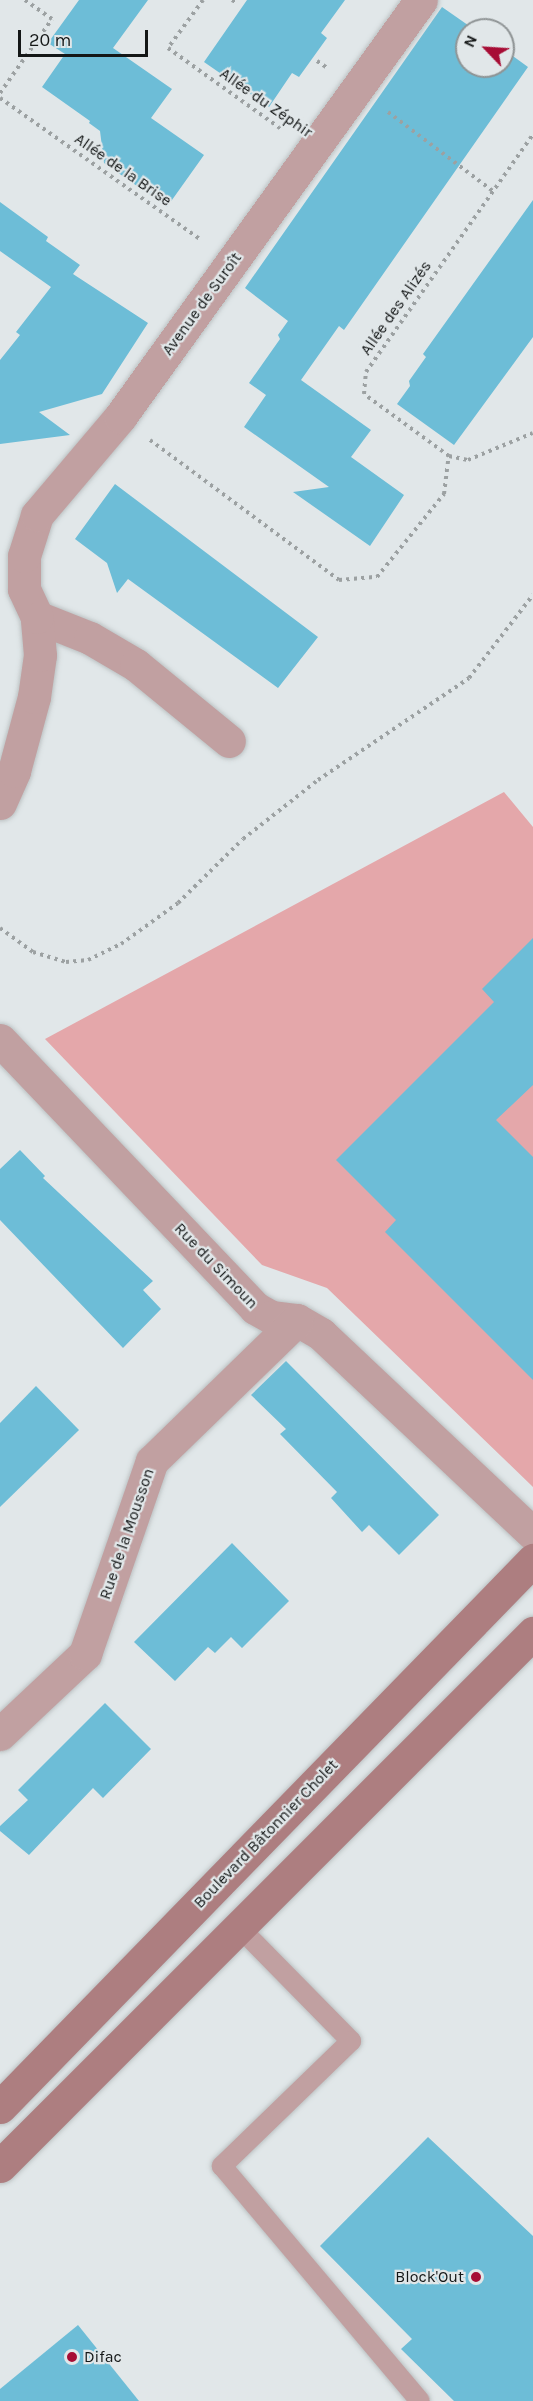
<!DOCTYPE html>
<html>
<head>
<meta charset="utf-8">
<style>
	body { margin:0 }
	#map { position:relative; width:533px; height:2401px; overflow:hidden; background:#e1e7e9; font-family:Karla,sans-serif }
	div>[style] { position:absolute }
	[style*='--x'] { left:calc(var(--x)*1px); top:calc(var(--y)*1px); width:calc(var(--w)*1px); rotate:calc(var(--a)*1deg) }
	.green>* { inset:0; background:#e4a7aa }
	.building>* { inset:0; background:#6dbdd7 }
	.path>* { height:4px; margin-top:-2px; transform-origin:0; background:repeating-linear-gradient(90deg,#9ca1a2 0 3px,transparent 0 7.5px) }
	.roads { filter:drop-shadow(0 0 2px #bcc2c3) drop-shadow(0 0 2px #bcc2c3) }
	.lane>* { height:20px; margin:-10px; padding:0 10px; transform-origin:10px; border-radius:10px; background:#c1a0a1 }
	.street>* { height:33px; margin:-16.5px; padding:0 16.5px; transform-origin:16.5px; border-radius:16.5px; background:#c1a0a1 }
	.secondary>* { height:33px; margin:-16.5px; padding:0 16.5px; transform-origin:16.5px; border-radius:16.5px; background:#ad7e80 }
	.dots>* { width:16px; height:16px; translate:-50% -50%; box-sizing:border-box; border:3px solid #e1e7e9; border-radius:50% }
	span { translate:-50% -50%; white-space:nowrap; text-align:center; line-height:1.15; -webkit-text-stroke:4.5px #e1e7e9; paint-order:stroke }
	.street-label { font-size:16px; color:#141717 }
	.poi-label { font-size:16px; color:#141717 }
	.right { translate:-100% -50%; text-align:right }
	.left { translate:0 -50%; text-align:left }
	.north { position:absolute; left:455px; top:18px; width:60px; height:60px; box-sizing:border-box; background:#e1e7e9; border:2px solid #8f9495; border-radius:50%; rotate:295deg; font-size:16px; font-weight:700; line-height:24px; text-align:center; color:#141717 }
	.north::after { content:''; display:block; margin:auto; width:21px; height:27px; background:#a70d35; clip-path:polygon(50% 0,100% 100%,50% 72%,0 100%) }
	.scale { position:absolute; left:18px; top:30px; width:130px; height:27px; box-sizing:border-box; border:3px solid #141717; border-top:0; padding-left:8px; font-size:18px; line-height:21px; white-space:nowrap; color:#141717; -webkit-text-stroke:4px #e1e7e9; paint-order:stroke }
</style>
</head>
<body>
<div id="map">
	<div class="green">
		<div style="clip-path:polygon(504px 792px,533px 827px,533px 1487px,327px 1288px,262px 1265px,45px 1039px)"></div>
	</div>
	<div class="building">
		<div style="clip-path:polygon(79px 0,148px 0,113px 48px,172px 89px,151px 118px,204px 155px,167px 207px,104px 163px,100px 131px,89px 123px,90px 121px,42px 87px,65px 54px,48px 43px)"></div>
		<div style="clip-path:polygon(247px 0,345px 0,321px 33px,327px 38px,299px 77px,292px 73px,269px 107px,204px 62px)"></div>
		<div style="clip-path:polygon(442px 7px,475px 30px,467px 30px,467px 66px,503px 66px,503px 49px,528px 67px,344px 330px,339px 326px,301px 380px,371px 430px,351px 457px,404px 495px,370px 546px,293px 492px,329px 487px,244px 427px,266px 395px,249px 383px,280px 339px,278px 335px,288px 321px,245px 288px)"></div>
		<div style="clip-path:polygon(533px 200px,533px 337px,454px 445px,397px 404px,410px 386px,409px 381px,426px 357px,423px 354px)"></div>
		<div style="clip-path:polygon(0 202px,48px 237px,46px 241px,80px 265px,73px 274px,148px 323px,102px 394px,39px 412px,70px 435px,0 444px,0 360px,20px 335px,16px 332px,51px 287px,0 251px)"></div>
		<div style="clip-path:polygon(115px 484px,318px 637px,278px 688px,128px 579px,117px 593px,107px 563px,75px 539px)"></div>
		<div style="clip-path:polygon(533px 938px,533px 1085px,496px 1120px,533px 1157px,533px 1380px,385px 1232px,396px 1220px,336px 1160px,494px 1002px,482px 989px)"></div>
		<div style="clip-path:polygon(20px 1150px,45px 1176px,43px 1178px,153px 1281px,143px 1290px,161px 1309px,123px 1348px,0 1220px,0 1169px)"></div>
		<div style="clip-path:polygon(286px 1361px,439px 1515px,399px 1555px,369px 1525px,362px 1532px,331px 1498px,337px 1492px,280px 1434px,286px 1429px,251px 1395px)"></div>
		<div style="clip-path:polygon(36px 1386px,79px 1430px,0 1507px,0 1423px)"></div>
		<div style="clip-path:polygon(232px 1543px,289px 1601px,242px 1648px,231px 1637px,215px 1653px,208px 1647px,175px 1681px,134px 1642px)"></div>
		<div style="clip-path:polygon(105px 1703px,151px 1749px,103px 1798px,93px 1788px,29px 1855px,0 1831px,0 1826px,28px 1800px,18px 1790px)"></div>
		<div style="clip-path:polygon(428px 2137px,533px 2236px,533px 2401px,454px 2401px,401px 2349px,412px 2339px,320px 2246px)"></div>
		<div style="clip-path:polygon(78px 2325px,139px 2401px,0 2401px,0 2389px)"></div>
	</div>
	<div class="path">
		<div style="--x:203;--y:0;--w:59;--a:126.1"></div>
		<div style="--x:168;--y:48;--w:139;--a:35.6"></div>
		<div style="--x:232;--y:0;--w:6;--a:31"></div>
		<div style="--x:317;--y:61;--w:11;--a:34"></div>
		<div style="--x:0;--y:93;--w:90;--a:-54.9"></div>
		<div style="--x:52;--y:19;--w:33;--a:-145"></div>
		<div style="--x:0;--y:98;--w:246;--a:35.2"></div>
		<div style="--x:388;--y:112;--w:131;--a:37"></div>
		<div style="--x:150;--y:440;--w:235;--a:36.5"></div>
		<div style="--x:339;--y:580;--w:38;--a:-5"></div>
		<div style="--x:377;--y:577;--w:107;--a:-51.1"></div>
		<div style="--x:444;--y:494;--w:38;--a:-83"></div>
		<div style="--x:449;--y:456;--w:105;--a:-143.9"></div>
		<div style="--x:364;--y:394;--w:22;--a:-85"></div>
		<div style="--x:366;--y:372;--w:291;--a:-54.9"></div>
		<div style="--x:449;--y:456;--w:19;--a:12"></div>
		<div style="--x:468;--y:460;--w:70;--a:-22.6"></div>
		<div style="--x:0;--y:928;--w:41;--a:36"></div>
		<div style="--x:33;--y:952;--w:34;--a:17"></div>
		<div style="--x:66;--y:962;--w:22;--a:-5"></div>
		<div style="--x:88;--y:960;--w:37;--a:-26"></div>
		<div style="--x:121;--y:944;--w:70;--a:-35.7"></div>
		<div style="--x:178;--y:903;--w:91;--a:-44.6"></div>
		<div style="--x:243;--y:839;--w:95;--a:-38.2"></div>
		<div style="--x:318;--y:780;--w:182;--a:-34"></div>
		<div style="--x:469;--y:678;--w:105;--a:-52.4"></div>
	</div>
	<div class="roads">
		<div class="lane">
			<div style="--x:239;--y:1927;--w:160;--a:45.5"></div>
			<div style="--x:351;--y:2041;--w:180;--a:135.9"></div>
			<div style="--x:222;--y:2166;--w:307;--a:49.9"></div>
		</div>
		<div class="street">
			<div style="--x:37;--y:617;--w:57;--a:21.6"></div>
			<div style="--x:90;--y:638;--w:53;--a:30.4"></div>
			<div style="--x:136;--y:665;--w:120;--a:39.3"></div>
			<div style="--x:0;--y:803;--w:35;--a:-66"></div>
			<div style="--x:14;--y:771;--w:77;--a:-74.9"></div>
			<div style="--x:34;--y:697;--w:42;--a:-81.9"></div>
			<div style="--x:40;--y:655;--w:38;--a:-95"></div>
			<div style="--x:37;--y:617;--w:31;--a:-115"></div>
			<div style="--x:24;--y:589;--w:33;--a:-90"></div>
			<div style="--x:24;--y:556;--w:43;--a:-72.4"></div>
			<div style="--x:37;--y:515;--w:128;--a:-49.7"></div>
			<div style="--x:120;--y:417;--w:514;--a:-54.18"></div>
			<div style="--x:0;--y:1040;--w:370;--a:46.4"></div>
			<div style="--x:255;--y:1308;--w:18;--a:29"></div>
			<div style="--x:271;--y:1317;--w:26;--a:7"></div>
			<div style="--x:297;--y:1320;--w:28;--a:30"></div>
			<div style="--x:321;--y:1334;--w:291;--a:43.3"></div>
			<div style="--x:0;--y:1734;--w:117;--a:-43.3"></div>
			<div style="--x:85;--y:1654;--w:204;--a:-70.9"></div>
			<div style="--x:152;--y:1461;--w:202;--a:-44.2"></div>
		</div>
		<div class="secondary">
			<div style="--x:0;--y:2107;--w:764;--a:-45.74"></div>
			<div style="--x:0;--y:2166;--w:754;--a:-45"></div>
		</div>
	</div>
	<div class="dots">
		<div style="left:476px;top:2277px;background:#a70d35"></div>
		<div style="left:72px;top:2357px;background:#a70d35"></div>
	</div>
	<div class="street-label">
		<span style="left:266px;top:103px;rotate:35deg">Allée du Zéphir</span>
		<span style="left:123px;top:170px;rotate:35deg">Allée de la Brise</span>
		<span style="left:202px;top:304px;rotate:-54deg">Avenue de Suroît</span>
		<span style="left:396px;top:308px;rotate:-55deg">Allée des Alizés</span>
		<span style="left:216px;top:1266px;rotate:46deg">Rue du Simoun</span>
		<span style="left:127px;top:1534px;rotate:-71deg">Rue de la Mousson</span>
		<span style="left:266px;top:1834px;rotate:-46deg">Boulevard Bâtonnier Cholet</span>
	</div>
	<div class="poi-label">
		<span class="right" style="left:464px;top:2277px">Block'Out</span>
		<span class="left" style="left:84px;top:2357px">Difac</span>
	</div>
	<div class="north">N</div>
	<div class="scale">20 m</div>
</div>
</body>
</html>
